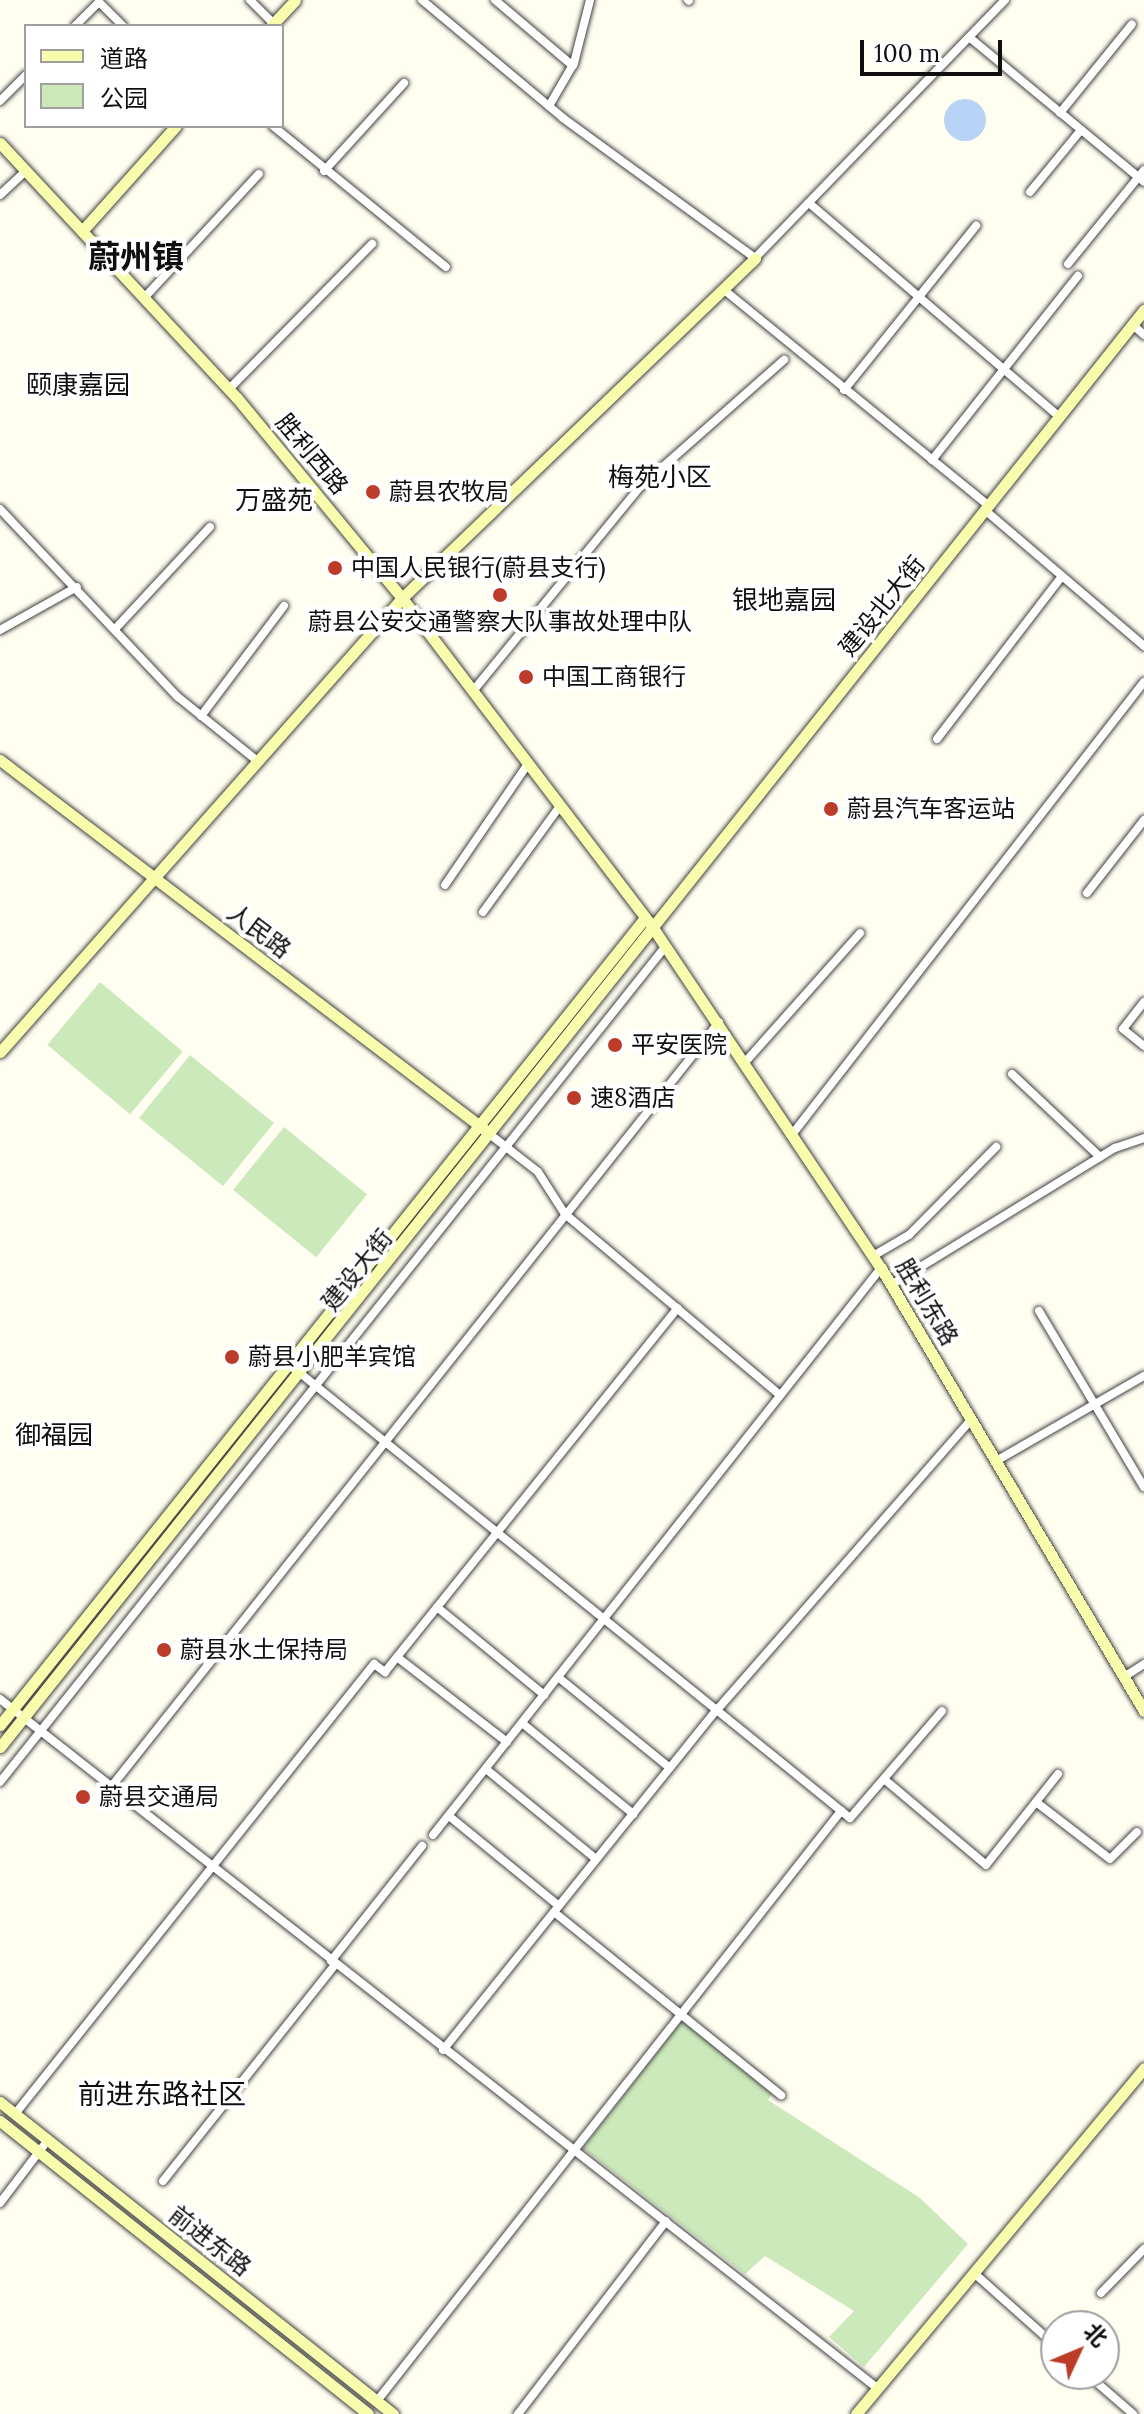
<!DOCTYPE html>
<html>
<head>
<meta charset="utf-8">
<style>
	body { margin:0 }
	#map { position:relative; width:1144px; height:2414px; overflow:hidden; background:#fffef1; font-family:Lora,"Noto Sans SC",serif }
	div>[style] { position:absolute }
	[style*='--x'] { left:calc(var(--x)*1px); top:calc(var(--y)*1px); width:calc(var(--w)*1px); rotate:calc(var(--a)*1deg) }
	.green>* { inset:0; background:#cbe9bb; transform-origin:0 0 }
	.water>* { inset:0; background:#b7d3f5 }
	.round { border-radius:50% }
	.roads { filter:drop-shadow(0 0 2px #424242) drop-shadow(0 0 2px #424242) }
	.street>* { height:8px; margin:-4px; padding:0 4px; transform-origin:4px; border-radius:4px; background:#fff }
	.secondary>* { height:11px; margin:-5.5px; padding:0 5.5px; transform-origin:5.5px; border-radius:5.5px; background:#f8fdad }
	.dots>* { width:22px; height:22px; translate:-50% -50%; box-sizing:border-box; border:4px solid #fff; border-radius:50% }
	span { translate:-50% -50%; white-space:nowrap; text-align:center; line-height:1.15; -webkit-text-stroke:8px #fff; paint-order:stroke }
	.street-label { font-size:24px; color:#0f0f0f }
	.poi-label { font-size:24px; color:#0f0f0f }
	.left { translate:0 -50%; text-align:left }
	.neighbourhood-label { font-size:26px; color:#0f0f0f }
	.quarter-label { font-size:28px; color:#0f0f0f }
	.district-label { font-size:32px; color:#0f0f0f; font-weight:700 }
	.legend { position:absolute; left:24px; top:24px; width:260px; height:104px; box-sizing:border-box; background:#fff; border:2px solid #9f9f9f; margin:0; padding:10px 14px; list-style:none; font-size:24px; color:#0f0f0f }
	.legend li { display:flex; align-items:center; gap:16px; height:40px }
	.legend b { width:40px; border:2px solid #9f9f9f }
	.north { position:absolute; left:1040px; top:2310px; width:80px; height:80px; box-sizing:border-box; background:#fff; border:2px solid #9f9f9f; border-radius:50%; rotate:46deg; font-size:22px; font-weight:700; line-height:32px; text-align:center; color:#0f0f0f }
	.north::after { content:''; display:block; margin:auto; width:28px; height:36px; background:#bd3c29; clip-path:polygon(50% 0,100% 100%,50% 72%,0 100%) }
	.scale { position:absolute; left:860px; top:40px; width:142px; height:36px; box-sizing:border-box; border:4px solid #0f0f0f; border-top:0; padding-left:10px; font-size:24px; line-height:28px; white-space:nowrap; color:#0f0f0f; -webkit-text-stroke:6px #fff; paint-order:stroke }
</style>
</head>
<body>
<div id="map">
	<div class="green">
		<div style="left:100px;top:982px;width:108px;height:82px;rotate:40deg"></div>
		<div style="left:190px;top:1055px;width:108px;height:81px;rotate:39deg"></div>
		<div style="left:284px;top:1127px;width:107px;height:81px;rotate:39deg"></div>
		<div style="clip-path:polygon(682px 2020px,773px 2092px,768px 2100px,920px 2198px,968px 2244px,864px 2367px,829px 2337px,854px 2311px,765px 2256px,745px 2274px,583px 2148px)"></div>
	</div>
	<div class="water">
		<div class="round" style="left:944px;top:99px;width:42px;height:42px"></div>
	</div>
	<div class="roads">
		<div class="street">
			<div style="--x:250;--y:0;--w:33;--a:45"></div>
			<div style="--x:422;--y:0;--w:184;--a:39.9"></div>
			<div style="--x:563;--y:118;--w:238;--a:36.1"></div>
			<div style="--x:755;--y:258;--w:359;--a:-45.9"></div>
			<div style="--x:495;--y:0;--w:102;--a:40.2"></div>
			<div style="--x:688;--y:0;--w:1;--a:45"></div>
			<div style="--x:75;--y:26;--w:34;--a:-45"></div>
			<div style="--x:99;--y:2;--w:34;--a:45"></div>
			<div style="--x:969;--y:37;--w:227;--a:39.6"></div>
			<div style="--x:0;--y:101;--w:37;--a:-45"></div>
			<div style="--x:549;--y:106;--w:50;--a:-59.8"></div>
			<div style="--x:574;--y:63;--w:65;--a:-75.7"></div>
			<div style="--x:1060;--y:113;--w:114;--a:-51"></div>
			<div style="--x:273;--y:126;--w:223;--a:39.2"></div>
			<div style="--x:324;--y:171;--w:119;--a:-47.7"></div>
			<div style="--x:1030;--y:192;--w:80;--a:-50.6"></div>
			<div style="--x:0;--y:195;--w:35;--a:-43"></div>
			<div style="--x:809;--y:203;--w:330;--a:40.5"></div>
			<div style="--x:1068;--y:264;--w:121;--a:-51"></div>
			<div style="--x:723;--y:289;--w:343;--a:39.2"></div>
			<div style="--x:144;--y:298;--w:169;--a:-47.2"></div>
			<div style="--x:1133;--y:325;--w:15;--a:42"></div>
			<div style="--x:229;--y:389;--w:204;--a:-45.4"></div>
			<div style="--x:844;--y:390;--w:211;--a:-51.2"></div>
			<div style="--x:932;--y:460;--w:235;--a:-51.6"></div>
			<div style="--x:0;--y:509;--w:259;--a:46.6"></div>
			<div style="--x:178;--y:697;--w:99;--a:38.8"></div>
			<div style="--x:986;--y:511;--w:208;--a:40.5"></div>
			<div style="--x:116;--y:628;--w:138;--a:-47.1"></div>
			<div style="--x:0;--y:630;--w:88;--a:-29.2"></div>
			<div style="--x:473;--y:691;--w:265;--a:-50.7"></div>
			<div style="--x:641;--y:486;--w:191;--a:-41.4"></div>
			<div style="--x:201;--y:716;--w:138;--a:-53"></div>
			<div style="--x:937;--y:739;--w:205;--a:-52.5"></div>
			<div style="--x:445;--y:885;--w:147;--a:-55.6"></div>
			<div style="--x:1087;--y:893;--w:93;--a:-52"></div>
			<div style="--x:483;--y:912;--w:131;--a:-54"></div>
			<div style="--x:1144;--y:1002;--w:34;--a:128"></div>
			<div style="--x:1123;--y:1029;--w:27;--a:39"></div>
			<div style="--x:747;--y:1060;--w:170;--a:-48.3"></div>
			<div style="--x:1012;--y:1074;--w:121;--a:43.3"></div>
			<div style="--x:794;--y:1132;--w:570;--a:-52.13"></div>
			<div style="--x:492;--y:1136;--w:58;--a:38"></div>
			<div style="--x:538;--y:1172;--w:50;--a:57.3"></div>
			<div style="--x:565;--y:1214;--w:281;--a:40.1"></div>
			<div style="--x:873;--y:1256;--w:42;--a:-30.3"></div>
			<div style="--x:909;--y:1235;--w:124;--a:-45.3"></div>
			<div style="--x:891;--y:1285;--w:263;--a:-31.5"></div>
			<div style="--x:1115;--y:1148;--w:31;--a:-19"></div>
			<div style="--x:1039;--y:1311;--w:205;--a:59.2"></div>
			<div style="--x:295;--y:1369;--w:714;--a:38.97"></div>
			<div style="--x:850;--y:1818;--w:141;--a:-49.3"></div>
			<div style="--x:996;--y:1461;--w:171;--a:-29.9"></div>
			<div style="--x:437;--y:1607;--w:139;--a:39.4"></div>
			<div style="--x:397;--y:1657;--w:139;--a:37.7"></div>
			<div style="--x:558;--y:1677;--w:144;--a:39.1"></div>
			<div style="--x:1124;--y:1677;--w:24;--a:-33"></div>
			<div style="--x:0;--y:1699;--w:1115;--a:38.15"></div>
			<div style="--x:522;--y:1723;--w:144;--a:39.3"></div>
			<div style="--x:486;--y:1769;--w:142;--a:39.3"></div>
			<div style="--x:884;--y:1779;--w:133;--a:40.1"></div>
			<div style="--x:986;--y:1865;--w:116;--a:-51.6"></div>
			<div style="--x:0;--y:1782;--w:1069;--a:-51.46"></div>
			<div style="--x:111;--y:1787;--w:977;--a:-51.52"></div>
			<div style="--x:1036;--y:1802;--w:93;--a:37.6"></div>
			<div style="--x:1110;--y:1859;--w:38;--a:-45"></div>
			<div style="--x:449;--y:1816;--w:142;--a:39.3"></div>
			<div style="--x:433;--y:1835;--w:723;--a:-51.69"></div>
			<div style="--x:554;--y:1912;--w:292;--a:38.9"></div>
			<div style="--x:331;--y:1961;--w:147;--a:-51.6"></div>
			<div style="--x:443;--y:2050;--w:435;--a:-51.2"></div>
			<div style="--x:716;--y:1711;--w:387;--a:-48.8"></div>
			<div style="--x:15;--y:2114;--w:576;--a:-51.42"></div>
			<div style="--x:374;--y:1664;--w:14;--a:36"></div>
			<div style="--x:385;--y:1672;--w:467;--a:-51.2"></div>
			<div style="--x:163;--y:2181;--w:276;--a:-51.5"></div>
			<div style="--x:0;--y:2203;--w:79;--a:-52.7"></div>
			<div style="--x:974;--y:2273;--w:110;--a:41.7"></div>
			<div style="--x:1101;--y:2293;--w:62;--a:-45.7"></div>
			<div style="--x:1087;--y:2374;--w:61;--a:41"></div>
			<div style="--x:377;--y:2401;--w:751;--a:-51.82"></div>
			<div style="--x:518;--y:2414;--w:243;--a:-52.5"></div>
		</div>
		<div class="secondary">
			<div style="--x:271;--y:26;--w:35;--a:-47"></div>
			<div style="--x:0;--y:143;--w:348;--a:47.1"></div>
			<div style="--x:237;--y:398;--w:259;--a:50.5"></div>
			<div style="--x:402;--y:598;--w:415;--a:52.7"></div>
			<div style="--x:653;--y:928;--w:409;--a:56.2"></div>
			<div style="--x:881;--y:1268;--w:515;--a:59.3"></div>
			<div style="--x:82;--y:231;--w:141;--a:-48.2"></div>
			<div style="--x:0;--y:760;--w:610;--a:37.34"></div>
			<div style="--x:0;--y:1052;--w:606;--a:-48.48"></div>
			<div style="--x:402;--y:598;--w:490;--a:-43.9"></div>
			<div style="--x:0;--y:1725;--w:1033;--a:-51.37"></div>
			<div style="--x:0;--y:1747;--w:1837;--a:-51.48"></div>
			<div style="--x:0;--y:2102;--w:502;--a:38.45"></div>
			<div style="--x:0;--y:2121;--w:470;--a:38.5"></div>
			<div style="--x:856;--y:2414;--w:450;--a:-50.2"></div>
		</div>
	</div>
	<div class="dots">
		<div style="left:373px;top:492px;background:#bd3c29"></div>
		<div style="left:335px;top:568px;background:#bd3c29"></div>
		<div style="left:500px;top:595px;background:#bd3c29"></div>
		<div style="left:526px;top:677px;background:#bd3c29"></div>
		<div style="left:831px;top:809px;background:#bd3c29"></div>
		<div style="left:615px;top:1045px;background:#bd3c29"></div>
		<div style="left:574px;top:1098px;background:#bd3c29"></div>
		<div style="left:232px;top:1357px;background:#bd3c29"></div>
		<div style="left:164px;top:1650px;background:#bd3c29"></div>
		<div style="left:83px;top:1797px;background:#bd3c29"></div>
	</div>
	<div class="street-label">
		<span style="left:312px;top:454px;rotate:50deg">胜利西路</span>
		<span style="left:882px;top:606px;rotate:-51deg">建设北大街</span>
		<span style="left:259px;top:931px;rotate:37deg">人民路</span>
		<span style="left:357px;top:1270px;rotate:-51deg">建设大街</span>
		<span style="left:927px;top:1302px;rotate:59deg">胜利东路</span>
		<span style="left:210px;top:2241px;rotate:38deg">前进东路</span>
	</div>
	<div class="poi-label">
		<span class="left" style="left:389px;top:492px">蔚县农牧局</span>
		<span class="left" style="left:351px;top:568px">中国人民银行(蔚县支行)</span>
		<span style="left:500px;top:622px">蔚县公安交通警察大队事故处理中队</span>
		<span class="left" style="left:542px;top:677px">中国工商银行</span>
		<span class="left" style="left:847px;top:809px">蔚县汽车客运站</span>
		<span class="left" style="left:631px;top:1045px">平安医院</span>
		<span class="left" style="left:590px;top:1098px">速8酒店</span>
		<span class="left" style="left:248px;top:1357px">蔚县小肥羊宾馆</span>
		<span class="left" style="left:180px;top:1650px">蔚县水土保持局</span>
		<span class="left" style="left:99px;top:1797px">蔚县交通局</span>
	</div>
	<div class="neighbourhood-label">
		<span style="left:78px;top:385px">颐康嘉园</span>
		<span style="left:660px;top:477px">梅苑小区</span>
		<span style="left:274px;top:500px">万盛苑</span>
		<span style="left:784px;top:600px">银地嘉园</span>
		<span style="left:54px;top:1435px">御福园</span>
	</div>
	<div class="quarter-label">
		<span style="left:162px;top:2094px">前进东路社区</span>
	</div>
	<div class="district-label">
		<span style="left:136px;top:257px">蔚州镇</span>
	</div>
	<ul class="legend">
	<li><b style="height:10px;background:#f8fdad"></b>道路</li>
	<li><b style="height:22px;background:#cbe9bb"></b>公园</li>
	</ul>
	<div class="north">北</div>
	<div class="scale">100 m</div>
</div>
</body>
</html>
